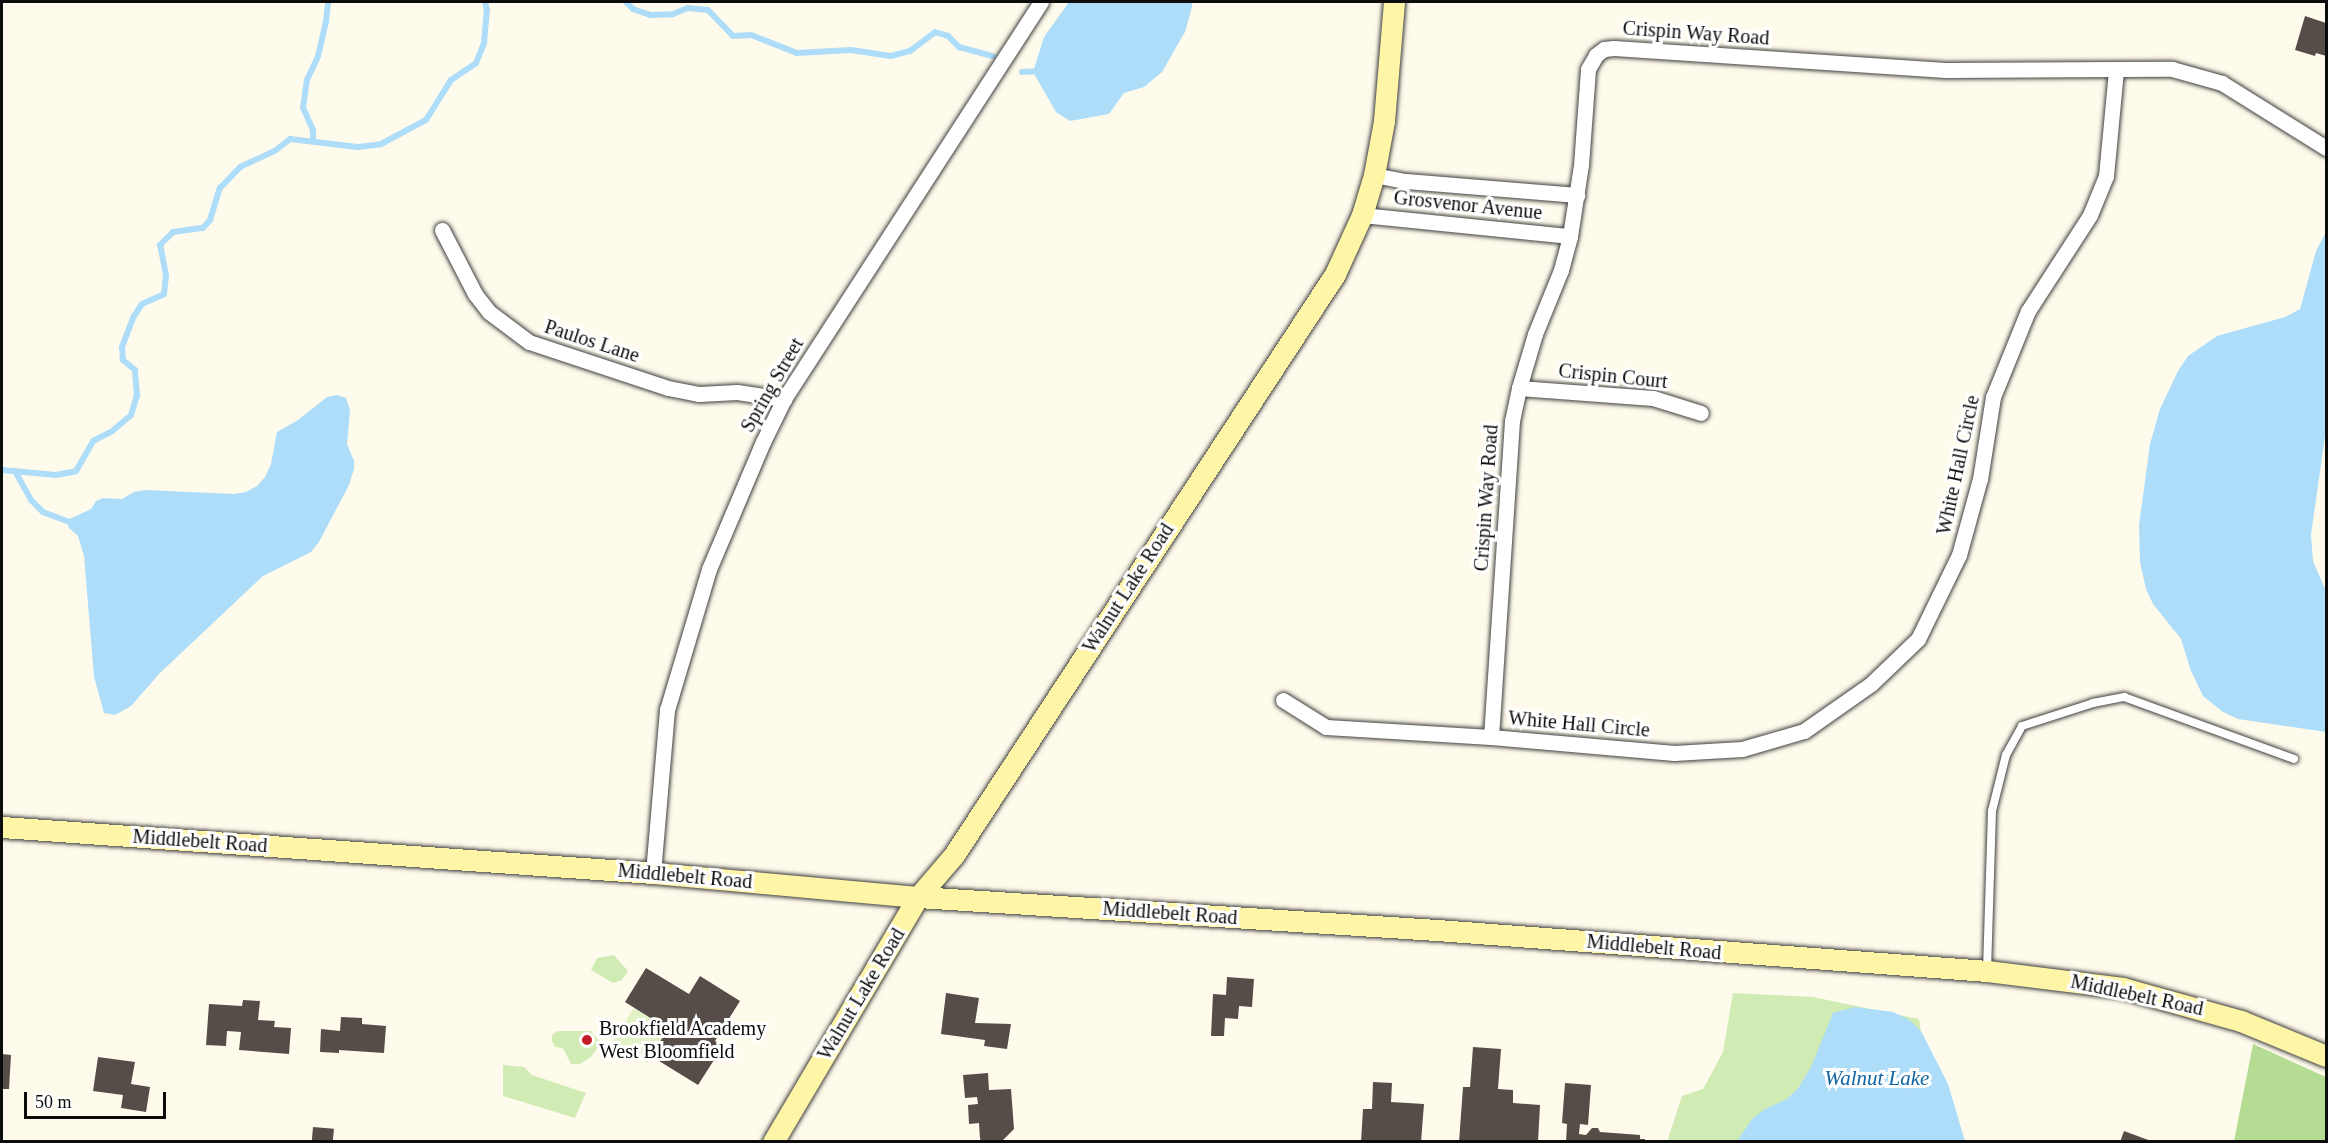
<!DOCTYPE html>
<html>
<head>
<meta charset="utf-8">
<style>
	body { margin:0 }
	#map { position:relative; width:2328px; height:1143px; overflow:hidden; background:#fffbec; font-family:Georgia,serif }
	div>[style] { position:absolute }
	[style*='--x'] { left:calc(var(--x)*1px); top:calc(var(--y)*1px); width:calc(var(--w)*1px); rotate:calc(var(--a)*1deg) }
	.green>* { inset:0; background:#d1ebb4 }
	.forest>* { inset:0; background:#b4dc93 }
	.pitch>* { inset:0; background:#e3f2c6; transform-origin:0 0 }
	.water>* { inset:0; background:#aeddf9 }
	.stream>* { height:6px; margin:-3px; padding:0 3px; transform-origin:3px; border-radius:3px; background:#aeddf9 }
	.building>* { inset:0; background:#564d48; transform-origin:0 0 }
	.roads { filter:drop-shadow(0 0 2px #3f3f3f) drop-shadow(0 0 2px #3f3f3f) }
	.lane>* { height:8px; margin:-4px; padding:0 4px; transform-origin:4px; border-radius:4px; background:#fff }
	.street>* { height:15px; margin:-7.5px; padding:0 7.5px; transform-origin:7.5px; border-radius:7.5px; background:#fff }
	.secondary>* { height:21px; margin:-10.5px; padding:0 10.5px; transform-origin:10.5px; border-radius:10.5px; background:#fff5a7 }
	.dots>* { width:16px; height:16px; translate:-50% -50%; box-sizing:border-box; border:3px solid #fff; border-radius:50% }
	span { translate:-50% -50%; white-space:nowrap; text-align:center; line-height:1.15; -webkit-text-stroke:6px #fff; paint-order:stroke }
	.street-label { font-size:20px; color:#0c0c0c }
	.poi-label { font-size:20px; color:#0c0c0c }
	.left { translate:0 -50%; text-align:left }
	.water-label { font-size:21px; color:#1164a3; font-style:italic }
	.frame { position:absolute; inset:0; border:3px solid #0c0c0c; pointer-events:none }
	.scale { position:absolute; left:24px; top:1092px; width:142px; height:27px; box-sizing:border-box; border:3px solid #0c0c0c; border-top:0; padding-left:8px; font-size:18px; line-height:21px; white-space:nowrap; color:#0c0c0c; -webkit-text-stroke:4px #fff; paint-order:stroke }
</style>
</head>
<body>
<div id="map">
	<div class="green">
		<div style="clip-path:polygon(614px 955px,628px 971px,622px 980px,613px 983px,591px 970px,597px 958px)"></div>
		<div style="clip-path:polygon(1733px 993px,1813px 997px,1919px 1019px,1937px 1141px,1667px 1142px,1682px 1096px,1703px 1089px,1723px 1052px)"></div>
		<div style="clip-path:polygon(558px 1031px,591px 1031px,601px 1043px,591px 1057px,580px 1064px,571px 1064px,563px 1048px,555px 1047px,552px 1041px,552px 1035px)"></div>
		<div style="clip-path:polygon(503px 1065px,524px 1067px,532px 1075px,586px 1093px,575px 1118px,503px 1096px)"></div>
	</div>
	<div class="forest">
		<div style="clip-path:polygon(2253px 1044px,2326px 1077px,2326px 1141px,2234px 1141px)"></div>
	</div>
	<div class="pitch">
		<div style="left:634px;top:1008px;width:40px;height:40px;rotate:32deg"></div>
	</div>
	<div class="water">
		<div style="clip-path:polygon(1069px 2px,1192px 2px,1192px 7px,1185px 32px,1162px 72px,1144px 87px,1124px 93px,1109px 114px,1070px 121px,1056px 112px,1033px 72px,1044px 37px)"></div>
		<div style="clip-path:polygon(2326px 232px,2326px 429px,2311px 535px,2313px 561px,2326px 591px,2326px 732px,2238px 719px,2223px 712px,2203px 696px,2191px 671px,2181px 639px,2153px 604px,2146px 589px,2140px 562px,2139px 525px,2150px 444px,2160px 409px,2178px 371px,2188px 356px,2217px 336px,2285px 317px,2300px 309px,2316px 251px)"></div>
		<div style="clip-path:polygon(337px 395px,346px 398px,350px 410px,347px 444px,354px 461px,354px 469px,349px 485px,319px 542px,311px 552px,263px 576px,160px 673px,131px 706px,115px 715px,104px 713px,94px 677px,84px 556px,78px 536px,69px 528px,67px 520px,91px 509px,96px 501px,103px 498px,122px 499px,134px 492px,145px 490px,234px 494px,246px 492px,257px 486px,265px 477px,271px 464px,277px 432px,298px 420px,327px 397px)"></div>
		<div style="clip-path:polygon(1855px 1007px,1893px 1012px,1908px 1019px,1921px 1031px,1948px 1084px,1965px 1141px,1737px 1141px,1753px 1118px,1765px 1109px,1787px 1099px,1799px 1087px,1812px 1065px,1833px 1013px)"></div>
	</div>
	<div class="stream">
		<div style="--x:626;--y:2;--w:10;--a:45"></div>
		<div style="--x:633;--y:9;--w:18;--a:19"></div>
		<div style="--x:650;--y:15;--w:23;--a:-2"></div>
		<div style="--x:673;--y:14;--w:16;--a:-22"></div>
		<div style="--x:688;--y:8;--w:20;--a:6"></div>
		<div style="--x:708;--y:10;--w:36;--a:46"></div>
		<div style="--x:733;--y:36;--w:18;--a:-3"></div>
		<div style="--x:751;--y:35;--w:49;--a:21.4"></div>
		<div style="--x:797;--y:53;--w:54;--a:-3.2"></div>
		<div style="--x:851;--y:50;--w:40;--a:8.5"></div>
		<div style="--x:891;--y:56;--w:20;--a:-15"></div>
		<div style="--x:910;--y:51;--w:31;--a:-37"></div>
		<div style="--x:935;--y:32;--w:14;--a:17"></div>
		<div style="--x:948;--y:36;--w:16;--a:45"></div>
		<div style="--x:959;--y:47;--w:35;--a:15"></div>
		<div style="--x:1022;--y:72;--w:18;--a:-3"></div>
		<div style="--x:313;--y:141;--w:11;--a:-90"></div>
		<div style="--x:313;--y:130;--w:24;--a:-114"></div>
		<div style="--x:303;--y:108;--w:28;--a:-82"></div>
		<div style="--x:307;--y:80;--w:26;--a:-65"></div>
		<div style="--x:318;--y:56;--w:35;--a:-77"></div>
		<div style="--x:326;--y:22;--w:20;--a:-84"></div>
		<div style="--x:2;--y:470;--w:54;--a:5.3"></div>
		<div style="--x:56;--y:475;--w:20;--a:-11"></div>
		<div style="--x:76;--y:471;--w:34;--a:-60"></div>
		<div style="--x:93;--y:441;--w:20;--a:-27"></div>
		<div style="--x:111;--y:432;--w:26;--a:-40"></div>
		<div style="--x:131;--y:415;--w:21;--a:-73"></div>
		<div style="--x:137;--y:395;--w:25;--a:-95"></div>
		<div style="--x:135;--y:370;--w:16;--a:-140"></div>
		<div style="--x:123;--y:360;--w:13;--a:-94"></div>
		<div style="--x:122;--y:347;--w:33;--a:-69"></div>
		<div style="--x:134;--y:316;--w:14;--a:-56"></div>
		<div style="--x:142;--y:304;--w:24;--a:-24"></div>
		<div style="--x:164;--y:294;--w:19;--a:-84"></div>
		<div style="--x:166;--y:275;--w:31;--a:-101"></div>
		<div style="--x:160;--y:245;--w:18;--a:-45"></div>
		<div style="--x:173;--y:232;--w:30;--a:-8"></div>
		<div style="--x:203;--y:228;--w:11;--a:-49"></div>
		<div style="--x:210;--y:220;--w:34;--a:-73"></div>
		<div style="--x:220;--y:188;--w:29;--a:-46"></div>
		<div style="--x:240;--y:167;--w:40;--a:-25"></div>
		<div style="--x:276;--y:150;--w:18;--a:-38"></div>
		<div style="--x:290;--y:139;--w:68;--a:6.7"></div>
		<div style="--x:358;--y:147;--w:23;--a:-7"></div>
		<div style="--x:381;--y:144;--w:51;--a:-28.1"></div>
		<div style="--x:426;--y:120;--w:47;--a:-58"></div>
		<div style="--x:451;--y:80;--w:30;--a:-34"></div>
		<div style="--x:476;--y:63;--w:22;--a:-68"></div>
		<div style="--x:484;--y:43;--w:33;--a:-85"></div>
		<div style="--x:487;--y:10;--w:8;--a:-104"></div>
		<div style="--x:15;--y:471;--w:33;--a:61"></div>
		<div style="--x:31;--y:500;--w:17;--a:45"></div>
		<div style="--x:43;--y:512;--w:26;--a:21"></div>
	</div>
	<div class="building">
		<div style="clip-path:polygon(2305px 16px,2326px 23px,2326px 56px,2316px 53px,2315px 56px,2295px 50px)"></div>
		<div style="clip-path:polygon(646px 968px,689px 994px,700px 976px,740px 1001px,715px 1041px,723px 1046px,698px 1085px,651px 1056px,668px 1029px,625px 1002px)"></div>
		<div style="clip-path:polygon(1227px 977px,1254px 979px,1252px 1007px,1239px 1006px,1238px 1019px,1225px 1018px,1224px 1036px,1211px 1036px,1213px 994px,1226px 995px)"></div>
		<div style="clip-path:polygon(946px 993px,979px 998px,975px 1023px,1011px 1024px,1007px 1049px,984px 1046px,985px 1040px,941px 1034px)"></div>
		<div style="clip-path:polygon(243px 1000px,260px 1001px,258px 1020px,275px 1021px,274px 1027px,291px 1028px,289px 1054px,239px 1050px,241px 1032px,227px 1031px,226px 1046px,206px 1045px,209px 1004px,242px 1006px)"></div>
		<div style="clip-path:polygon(341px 1017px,362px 1018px,362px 1024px,386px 1026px,384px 1053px,339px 1050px,339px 1053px,320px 1052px,321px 1029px,340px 1031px)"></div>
		<div style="clip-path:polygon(1473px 1047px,1501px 1049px,1498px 1089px,1513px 1090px,1513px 1103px,1540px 1105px,1538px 1142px,1459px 1142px,1463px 1087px,1470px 1087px)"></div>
		<div style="clip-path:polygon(2px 1054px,11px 1055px,9px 1089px,2px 1089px)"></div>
		<div style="clip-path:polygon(98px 1057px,135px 1062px,131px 1084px,150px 1087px,146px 1112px,121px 1108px,123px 1095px,93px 1091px)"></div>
		<div style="clip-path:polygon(988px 1073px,989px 1090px,1011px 1089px,1014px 1129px,1001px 1142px,983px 1142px,980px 1139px,979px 1123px,969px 1124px,968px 1105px,978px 1104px,977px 1097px,965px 1098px,963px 1075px)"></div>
		<div style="clip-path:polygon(1373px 1082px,1392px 1083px,1391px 1102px,1424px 1104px,1421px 1142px,1361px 1142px,1363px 1109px,1372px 1109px)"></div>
		<div style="clip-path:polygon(1565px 1083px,1591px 1085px,1588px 1125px,1580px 1124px,1579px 1134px,1586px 1135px,1592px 1128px,1598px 1128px,1600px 1132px,1640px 1135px,1640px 1139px,1645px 1139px,1645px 1142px,1566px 1142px,1567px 1124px,1562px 1123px)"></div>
		<div style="left:313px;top:1127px;width:21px;height:15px;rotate:5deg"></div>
		<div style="clip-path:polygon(2124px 1131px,2151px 1141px,2151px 1142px,2120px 1142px)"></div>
	</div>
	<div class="roads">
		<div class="lane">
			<div style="--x:1987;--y:970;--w:159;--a:-88.2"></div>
			<div style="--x:1992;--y:811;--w:58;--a:-76"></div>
			<div style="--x:2006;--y:755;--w:33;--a:-61"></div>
			<div style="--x:2022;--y:726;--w:75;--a:-17.9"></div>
			<div style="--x:2093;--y:703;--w:32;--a:-11"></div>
			<div style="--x:2124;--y:697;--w:181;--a:20"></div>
		</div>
		<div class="street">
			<div style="--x:1374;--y:175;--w:33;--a:11"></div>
			<div style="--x:1406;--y:181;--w:172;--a:4.7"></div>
			<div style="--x:1362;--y:215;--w:209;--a:5.8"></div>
			<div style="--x:442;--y:230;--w:72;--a:62.7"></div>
			<div style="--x:475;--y:294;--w:23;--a:52"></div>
			<div style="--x:489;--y:312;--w:50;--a:36.9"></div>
			<div style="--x:529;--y:342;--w:146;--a:18.3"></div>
			<div style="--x:668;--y:388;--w:32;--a:11"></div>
			<div style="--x:699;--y:394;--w:38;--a:-3"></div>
			<div style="--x:737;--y:392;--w:48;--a:8.5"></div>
			<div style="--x:1519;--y:388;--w:134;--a:4.3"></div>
			<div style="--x:1653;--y:398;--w:50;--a:17.4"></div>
			<div style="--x:1283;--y:700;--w:51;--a:32.1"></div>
			<div style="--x:1326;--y:727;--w:165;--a:3.5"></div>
			<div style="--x:1491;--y:737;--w:184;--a:5"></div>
			<div style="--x:1674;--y:753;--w:68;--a:-3.4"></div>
			<div style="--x:1742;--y:749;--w:65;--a:-16.2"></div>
			<div style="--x:1804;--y:731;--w:82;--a:-35"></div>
			<div style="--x:1871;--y:684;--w:65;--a:-43.8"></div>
			<div style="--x:1918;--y:639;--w:93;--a:-64"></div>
			<div style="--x:1959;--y:555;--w:79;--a:-74.6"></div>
			<div style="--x:1980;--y:479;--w:83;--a:-81"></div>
			<div style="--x:1993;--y:397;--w:93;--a:-67.9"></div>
			<div style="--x:2028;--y:311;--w:114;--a:-57.1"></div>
			<div style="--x:2090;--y:215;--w:42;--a:-67.7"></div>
			<div style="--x:2106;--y:176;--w:105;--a:-84.6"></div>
			<div style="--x:1491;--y:737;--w:317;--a:-86.2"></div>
			<div style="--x:1512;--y:421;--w:34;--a:-78"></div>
			<div style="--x:1519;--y:388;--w:56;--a:-73.5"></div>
			<div style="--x:1535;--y:334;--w:69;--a:-67.9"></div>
			<div style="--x:1561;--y:270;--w:35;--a:-75"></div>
			<div style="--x:1570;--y:236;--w:72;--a:-81.2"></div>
			<div style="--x:1581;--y:165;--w:96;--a:-85.8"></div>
			<div style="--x:1588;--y:69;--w:16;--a:-60"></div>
			<div style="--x:1596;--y:55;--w:10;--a:-37"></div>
			<div style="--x:1604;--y:49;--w:10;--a:-6"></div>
			<div style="--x:1614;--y:48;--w:332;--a:3.8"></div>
			<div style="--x:1945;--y:70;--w:227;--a:-0.3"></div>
			<div style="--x:2172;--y:69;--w:52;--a:15.6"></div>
			<div style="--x:2222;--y:83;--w:123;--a:32"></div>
			<div style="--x:653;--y:873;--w:164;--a:-85.1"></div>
			<div style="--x:667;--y:710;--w:147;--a:-73.4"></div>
			<div style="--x:709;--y:569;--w:138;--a:-67"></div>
			<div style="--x:763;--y:442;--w:48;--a:-64"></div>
			<div style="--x:784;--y:399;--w:473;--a:-57.1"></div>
		</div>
		<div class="secondary">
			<div style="--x:2;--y:827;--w:653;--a:4.04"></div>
			<div style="--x:653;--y:873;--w:266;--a:5.2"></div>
			<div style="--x:918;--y:897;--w:520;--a:3.64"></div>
			<div style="--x:1437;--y:930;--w:552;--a:4.26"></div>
			<div style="--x:1987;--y:971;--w:137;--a:7.1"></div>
			<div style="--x:2123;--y:988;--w:123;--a:15.6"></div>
			<div style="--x:2241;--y:1021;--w:92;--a:22.4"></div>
			<div style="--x:773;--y:1142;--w:285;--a:-59.4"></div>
			<div style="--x:918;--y:897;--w:55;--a:-49.4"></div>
			<div style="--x:954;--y:855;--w:695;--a:-56.74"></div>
			<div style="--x:1335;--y:274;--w:65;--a:-65.4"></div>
			<div style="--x:1362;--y:215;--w:42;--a:-73.3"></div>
			<div style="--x:1374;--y:175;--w:55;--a:-79.5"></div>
			<div style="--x:1384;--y:121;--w:119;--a:-85.2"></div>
		</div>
	</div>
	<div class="dots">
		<div style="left:587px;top:1040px;background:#c21f27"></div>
	</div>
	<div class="street-label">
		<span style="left:1696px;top:33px;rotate:4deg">Crispin Way Road</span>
		<span style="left:1468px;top:205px;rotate:6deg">Grosvenor Avenue</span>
		<span style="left:592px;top:341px;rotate:18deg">Paulos Lane</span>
		<span style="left:1613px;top:376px;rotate:6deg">Crispin Court</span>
		<span style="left:772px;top:385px;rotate:-60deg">Spring Street</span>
		<span style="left:1958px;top:465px;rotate:-78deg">White Hall Circle</span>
		<span style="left:1486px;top:498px;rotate:-86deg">Crispin Way Road</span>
		<span style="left:1128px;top:588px;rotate:-57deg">Walnut Lake Road</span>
		<span style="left:1579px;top:724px;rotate:5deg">White Hall Circle</span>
		<span style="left:200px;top:841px;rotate:4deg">Middlebelt Road</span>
		<span style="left:685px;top:876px;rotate:5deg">Middlebelt Road</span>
		<span style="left:1170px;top:913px;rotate:4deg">Middlebelt Road</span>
		<span style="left:1654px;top:947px;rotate:5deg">Middlebelt Road</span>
		<span style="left:861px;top:994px;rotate:-59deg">Walnut Lake Road</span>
		<span style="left:2137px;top:995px;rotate:12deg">Middlebelt Road</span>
	</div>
	<div class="poi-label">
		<span class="left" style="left:599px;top:1040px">Brookfield Academy<br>West Bloomfield</span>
	</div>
	<div class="water-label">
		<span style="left:1877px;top:1078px">Walnut Lake</span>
	</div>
	<div class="frame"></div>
	<div class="scale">50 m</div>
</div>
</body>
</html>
